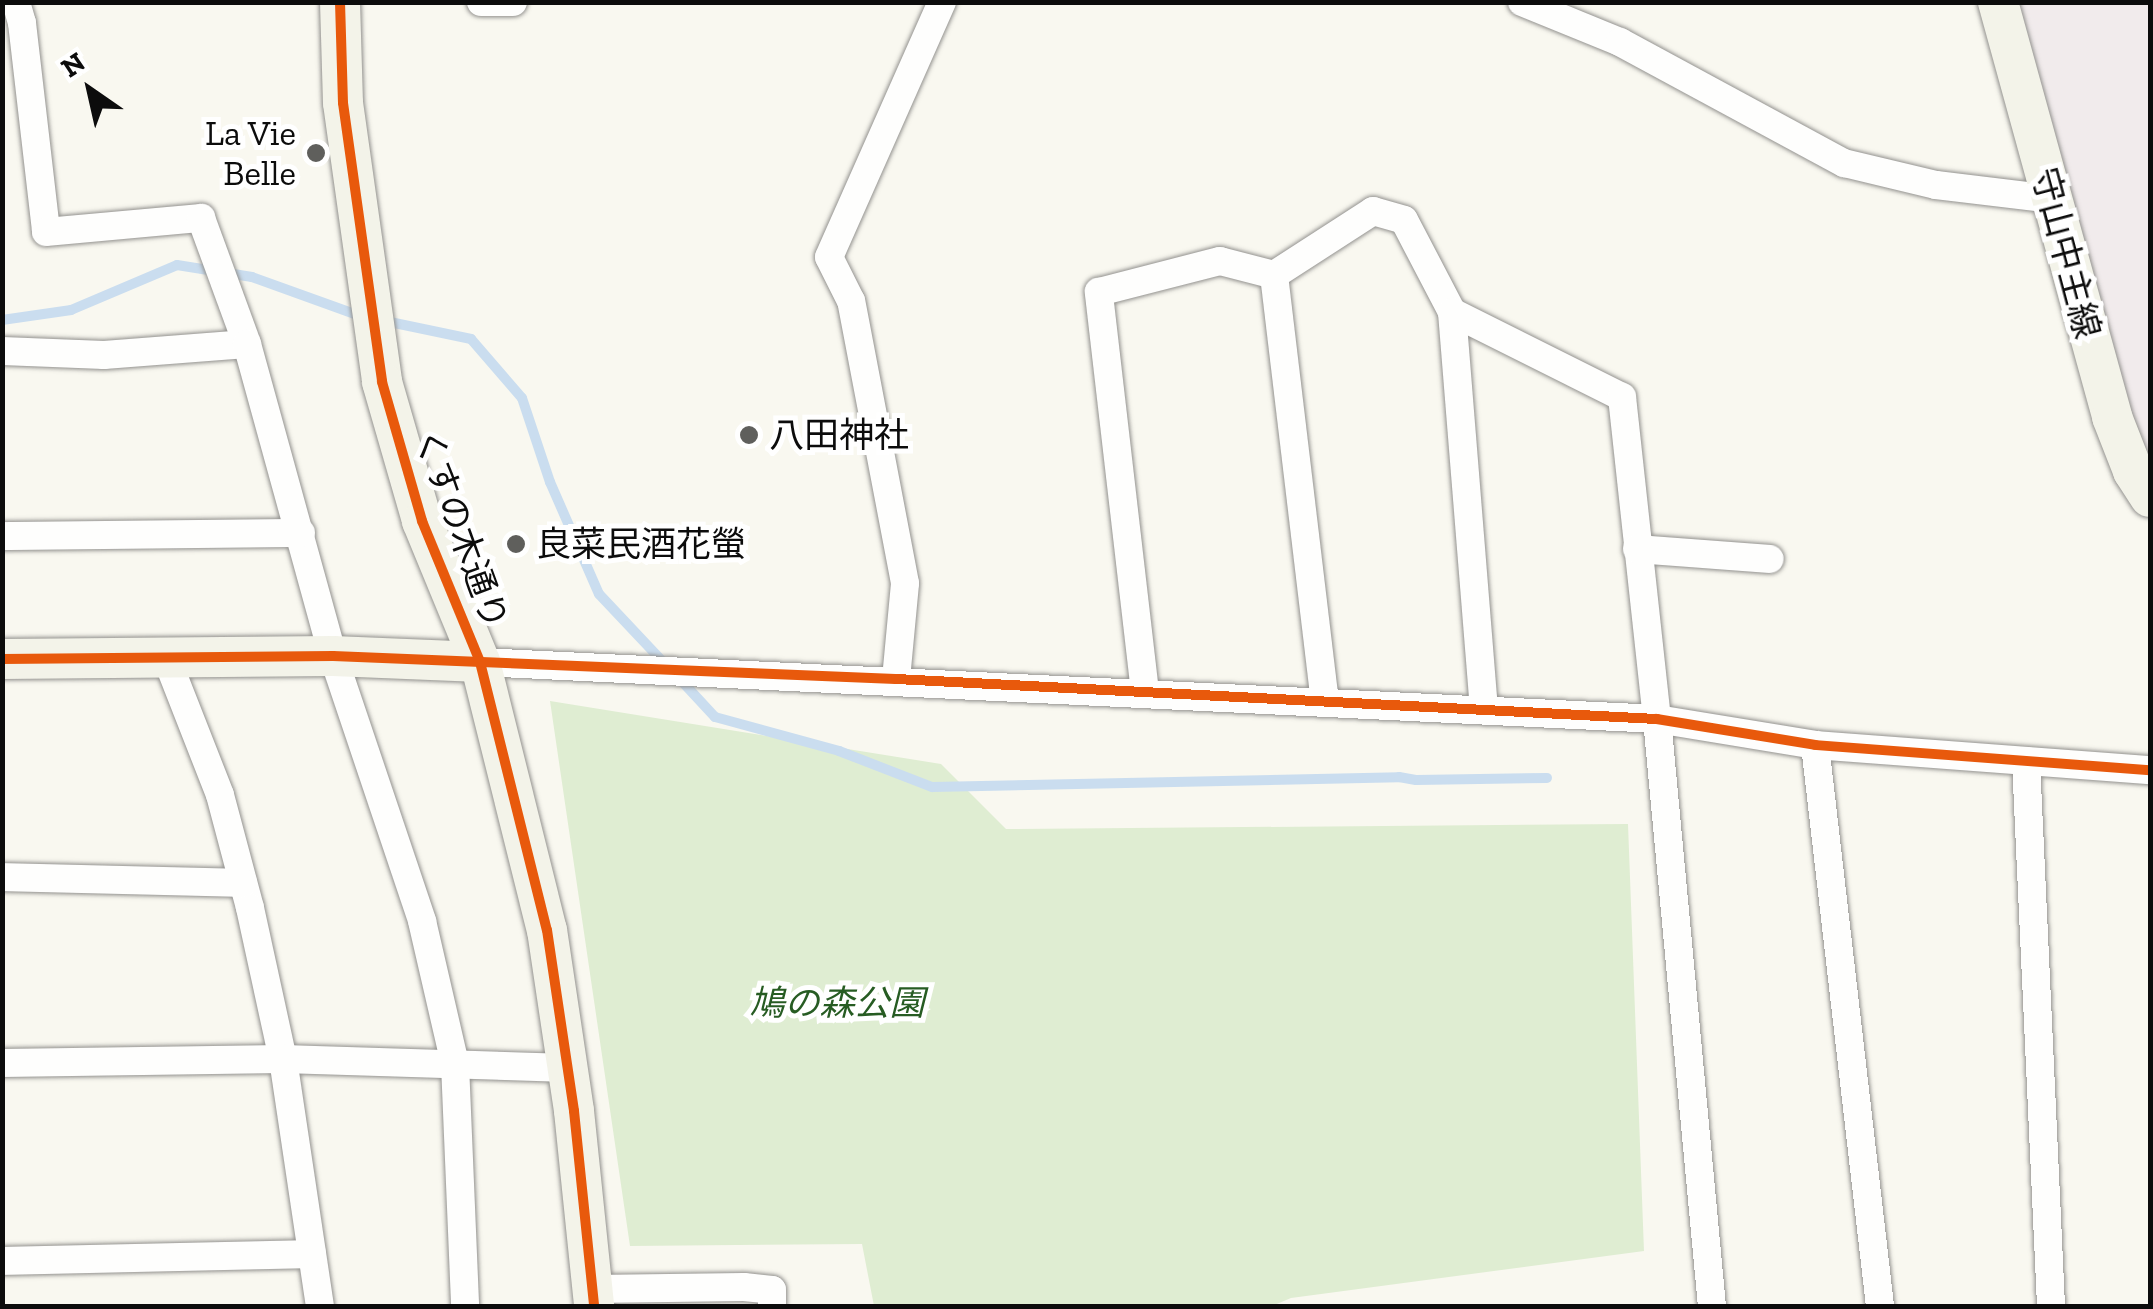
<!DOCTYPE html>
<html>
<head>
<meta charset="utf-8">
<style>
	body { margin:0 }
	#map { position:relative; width:2153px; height:1309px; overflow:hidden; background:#f9f8f0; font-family:"Zilla Slab","Noto Sans JP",serif }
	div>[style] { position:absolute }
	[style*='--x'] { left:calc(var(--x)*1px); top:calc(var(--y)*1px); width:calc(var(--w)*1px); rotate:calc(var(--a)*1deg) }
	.industrial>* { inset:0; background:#f1ebec }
	.green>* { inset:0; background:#dfedd2 }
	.stream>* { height:10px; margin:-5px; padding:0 5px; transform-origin:5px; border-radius:5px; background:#caddef }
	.roads { filter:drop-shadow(0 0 2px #93928f) drop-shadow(0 0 2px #93928f) }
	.street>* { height:28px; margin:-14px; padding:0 14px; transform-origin:14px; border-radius:14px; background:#fefefd }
	.secondary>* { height:40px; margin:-20px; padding:0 20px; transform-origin:20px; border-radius:20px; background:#f3f3e9 }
	.cycleway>* { height:10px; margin:-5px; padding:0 5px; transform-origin:5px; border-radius:5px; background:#e8590c }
	.dots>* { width:28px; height:28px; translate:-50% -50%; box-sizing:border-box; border:5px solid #fff; border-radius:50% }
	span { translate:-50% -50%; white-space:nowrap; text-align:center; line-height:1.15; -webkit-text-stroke:10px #fff; paint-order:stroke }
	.poi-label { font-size:35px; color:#0c0c0c }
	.right { translate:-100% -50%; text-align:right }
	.left { translate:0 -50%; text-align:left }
	.street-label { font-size:35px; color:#0c0c0c }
	.park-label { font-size:35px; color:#275c23; font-style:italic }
	.frame { position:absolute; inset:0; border:5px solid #0c0c0c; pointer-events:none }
	.north { position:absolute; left:40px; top:40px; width:100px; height:100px; -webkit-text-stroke:8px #fff; paint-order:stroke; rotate:326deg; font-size:28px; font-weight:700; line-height:40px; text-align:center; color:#0c0c0c }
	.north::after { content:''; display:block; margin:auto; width:35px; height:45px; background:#0c0c0c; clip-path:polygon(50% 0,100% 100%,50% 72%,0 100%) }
</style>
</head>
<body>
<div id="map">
	<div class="industrial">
		<div style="clip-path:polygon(2017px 3px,2150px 3px,2150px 469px,2145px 462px)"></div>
	</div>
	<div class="green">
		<div style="clip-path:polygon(550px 701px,941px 764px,1006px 829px,1628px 824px,1644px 1251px,1291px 1298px,1272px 1306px,874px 1306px,862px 1244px,630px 1246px)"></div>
	</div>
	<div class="stream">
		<div style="--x:2;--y:320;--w:70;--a:-8.2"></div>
		<div style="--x:71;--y:310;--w:115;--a:-23"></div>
		<div style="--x:177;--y:265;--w:76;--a:9.1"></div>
		<div style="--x:252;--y:277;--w:118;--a:19.8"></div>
		<div style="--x:385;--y:321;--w:88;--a:11.8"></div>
		<div style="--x:471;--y:339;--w:78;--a:49.2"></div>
		<div style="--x:522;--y:398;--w:89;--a:71.6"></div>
		<div style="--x:550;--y:482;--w:122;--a:66.4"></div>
		<div style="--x:599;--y:594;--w:96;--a:46.7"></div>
		<div style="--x:677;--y:676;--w:56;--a:47.2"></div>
		<div style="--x:715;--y:717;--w:129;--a:15.3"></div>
		<div style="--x:839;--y:751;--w:100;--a:21.2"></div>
		<div style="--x:932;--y:787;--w:467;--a:-1.2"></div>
		<div style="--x:1399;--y:777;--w:17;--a:10"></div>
		<div style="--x:1416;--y:780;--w:131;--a:-0.9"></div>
	</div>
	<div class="roads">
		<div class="street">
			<div style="--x:16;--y:2;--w:22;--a:74"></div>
			<div style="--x:22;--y:23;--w:210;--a:83.4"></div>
			<div style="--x:46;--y:232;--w:156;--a:-5.2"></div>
			<div style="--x:201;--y:218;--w:134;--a:69.9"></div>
			<div style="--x:481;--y:2;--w:32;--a:0"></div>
			<div style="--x:1522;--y:2;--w:106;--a:22.2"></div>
			<div style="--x:1620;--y:42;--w:255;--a:28.4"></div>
			<div style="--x:1844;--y:163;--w:95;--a:13.4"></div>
			<div style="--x:1936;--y:185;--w:116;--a:6.9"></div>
			<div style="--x:1274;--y:275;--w:429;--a:83.2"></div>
			<div style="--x:1452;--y:312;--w:190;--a:26.6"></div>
			<div style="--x:1622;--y:397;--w:324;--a:83.8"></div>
			<div style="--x:1657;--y:719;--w:590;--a:84.65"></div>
			<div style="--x:2;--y:351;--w:102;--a:2.2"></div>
			<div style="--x:104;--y:355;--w:143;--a:-4.4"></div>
			<div style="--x:247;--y:344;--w:324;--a:74.6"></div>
			<div style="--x:333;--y:656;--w:280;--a:71.4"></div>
			<div style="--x:422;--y:921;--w:147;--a:77"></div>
			<div style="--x:455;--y:1064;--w:242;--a:87.6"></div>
			<div style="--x:2;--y:536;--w:299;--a:-0.6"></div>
			<div style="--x:1637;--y:549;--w:133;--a:4.3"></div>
			<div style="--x:166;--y:657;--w:148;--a:68.6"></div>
			<div style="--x:220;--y:795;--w:117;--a:75.1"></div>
			<div style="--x:250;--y:908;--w:155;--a:77.7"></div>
			<div style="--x:283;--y:1059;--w:250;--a:81.5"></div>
			<div style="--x:480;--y:662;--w:1178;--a:2.77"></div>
			<div style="--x:1657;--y:719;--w:160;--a:9.3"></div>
			<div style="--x:1815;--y:745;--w:336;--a:4.3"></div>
			<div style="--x:896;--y:679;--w:96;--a:-84.6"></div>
			<div style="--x:905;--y:583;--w:287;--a:-100.8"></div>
			<div style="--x:851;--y:301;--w:49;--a:-116.6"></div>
			<div style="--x:829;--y:257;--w:279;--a:-66.1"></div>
			<div style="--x:1145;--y:692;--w:403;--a:-96.6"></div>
			<div style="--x:1099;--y:292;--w:125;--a:-14.4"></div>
			<div style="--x:1220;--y:261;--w:56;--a:14.5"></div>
			<div style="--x:1274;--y:275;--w:118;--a:-32.9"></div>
			<div style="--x:1373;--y:211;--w:32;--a:16"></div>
			<div style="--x:1404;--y:220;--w:104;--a:62.4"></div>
			<div style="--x:1452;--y:312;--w:399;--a:85.4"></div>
			<div style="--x:1815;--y:745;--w:565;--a:83.39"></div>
			<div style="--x:2026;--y:761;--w:546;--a:87.37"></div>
			<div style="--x:2;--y:877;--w:241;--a:1.4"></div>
			<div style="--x:2;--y:1063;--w:281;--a:-0.8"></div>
			<div style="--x:283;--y:1059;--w:285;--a:1.8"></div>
			<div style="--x:2;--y:1261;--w:310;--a:-1.3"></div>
			<div style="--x:593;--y:1289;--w:151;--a:-0.8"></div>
			<div style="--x:744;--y:1287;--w:28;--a:6"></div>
			<div style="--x:772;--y:1290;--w:16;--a:90"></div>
		</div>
		<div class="secondary">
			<div style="--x:340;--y:2;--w:101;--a:88.3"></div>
			<div style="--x:343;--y:103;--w:282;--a:82"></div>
			<div style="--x:382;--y:382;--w:145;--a:73.9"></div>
			<div style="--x:422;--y:521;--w:152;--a:67.6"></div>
			<div style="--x:480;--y:662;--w:276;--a:76"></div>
			<div style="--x:547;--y:930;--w:183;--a:81.5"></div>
			<div style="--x:574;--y:1111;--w:196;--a:84.1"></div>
			<div style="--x:1998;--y:2;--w:430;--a:74.6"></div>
			<div style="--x:2112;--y:417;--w:58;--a:68.7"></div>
			<div style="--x:2133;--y:471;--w:31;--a:57"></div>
			<div style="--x:2;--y:659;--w:331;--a:-0.5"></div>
			<div style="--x:333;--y:656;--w:147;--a:2.3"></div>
		</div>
	</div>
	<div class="cycleway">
		<div style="--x:340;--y:2;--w:101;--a:88.3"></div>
		<div style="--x:343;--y:103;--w:282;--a:82"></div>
		<div style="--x:382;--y:382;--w:145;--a:73.9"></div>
		<div style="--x:422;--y:521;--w:152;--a:67.6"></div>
		<div style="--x:480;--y:662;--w:276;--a:76"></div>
		<div style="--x:547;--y:930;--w:183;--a:81.5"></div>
		<div style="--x:574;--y:1111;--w:196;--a:84.1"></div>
		<div style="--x:2;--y:659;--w:331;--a:-0.5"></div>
		<div style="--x:333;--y:656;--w:563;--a:2.34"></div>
		<div style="--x:896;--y:679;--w:762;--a:3.01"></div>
		<div style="--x:1657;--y:719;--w:160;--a:9.3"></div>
		<div style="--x:1815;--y:745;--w:336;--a:4.3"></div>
	</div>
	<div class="dots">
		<div style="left:316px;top:153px;background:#5f5f5c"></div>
		<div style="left:749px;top:435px;background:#5f5f5c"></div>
		<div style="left:516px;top:544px;background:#5f5f5c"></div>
	</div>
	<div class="poi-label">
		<span class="right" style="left:296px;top:153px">La Vie<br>Belle</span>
		<span class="left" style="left:769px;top:435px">八田神社</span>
		<span class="left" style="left:536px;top:544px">良菜民酒花螢</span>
	</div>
	<div class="street-label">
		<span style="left:2066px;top:253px;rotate:75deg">守山中主線</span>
		<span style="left:461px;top:529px;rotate:70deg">くすの木通り</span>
	</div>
	<div class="park-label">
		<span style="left:837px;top:1003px">鳩の森公園</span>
	</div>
	<div class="frame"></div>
	<div class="north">N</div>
</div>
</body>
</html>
